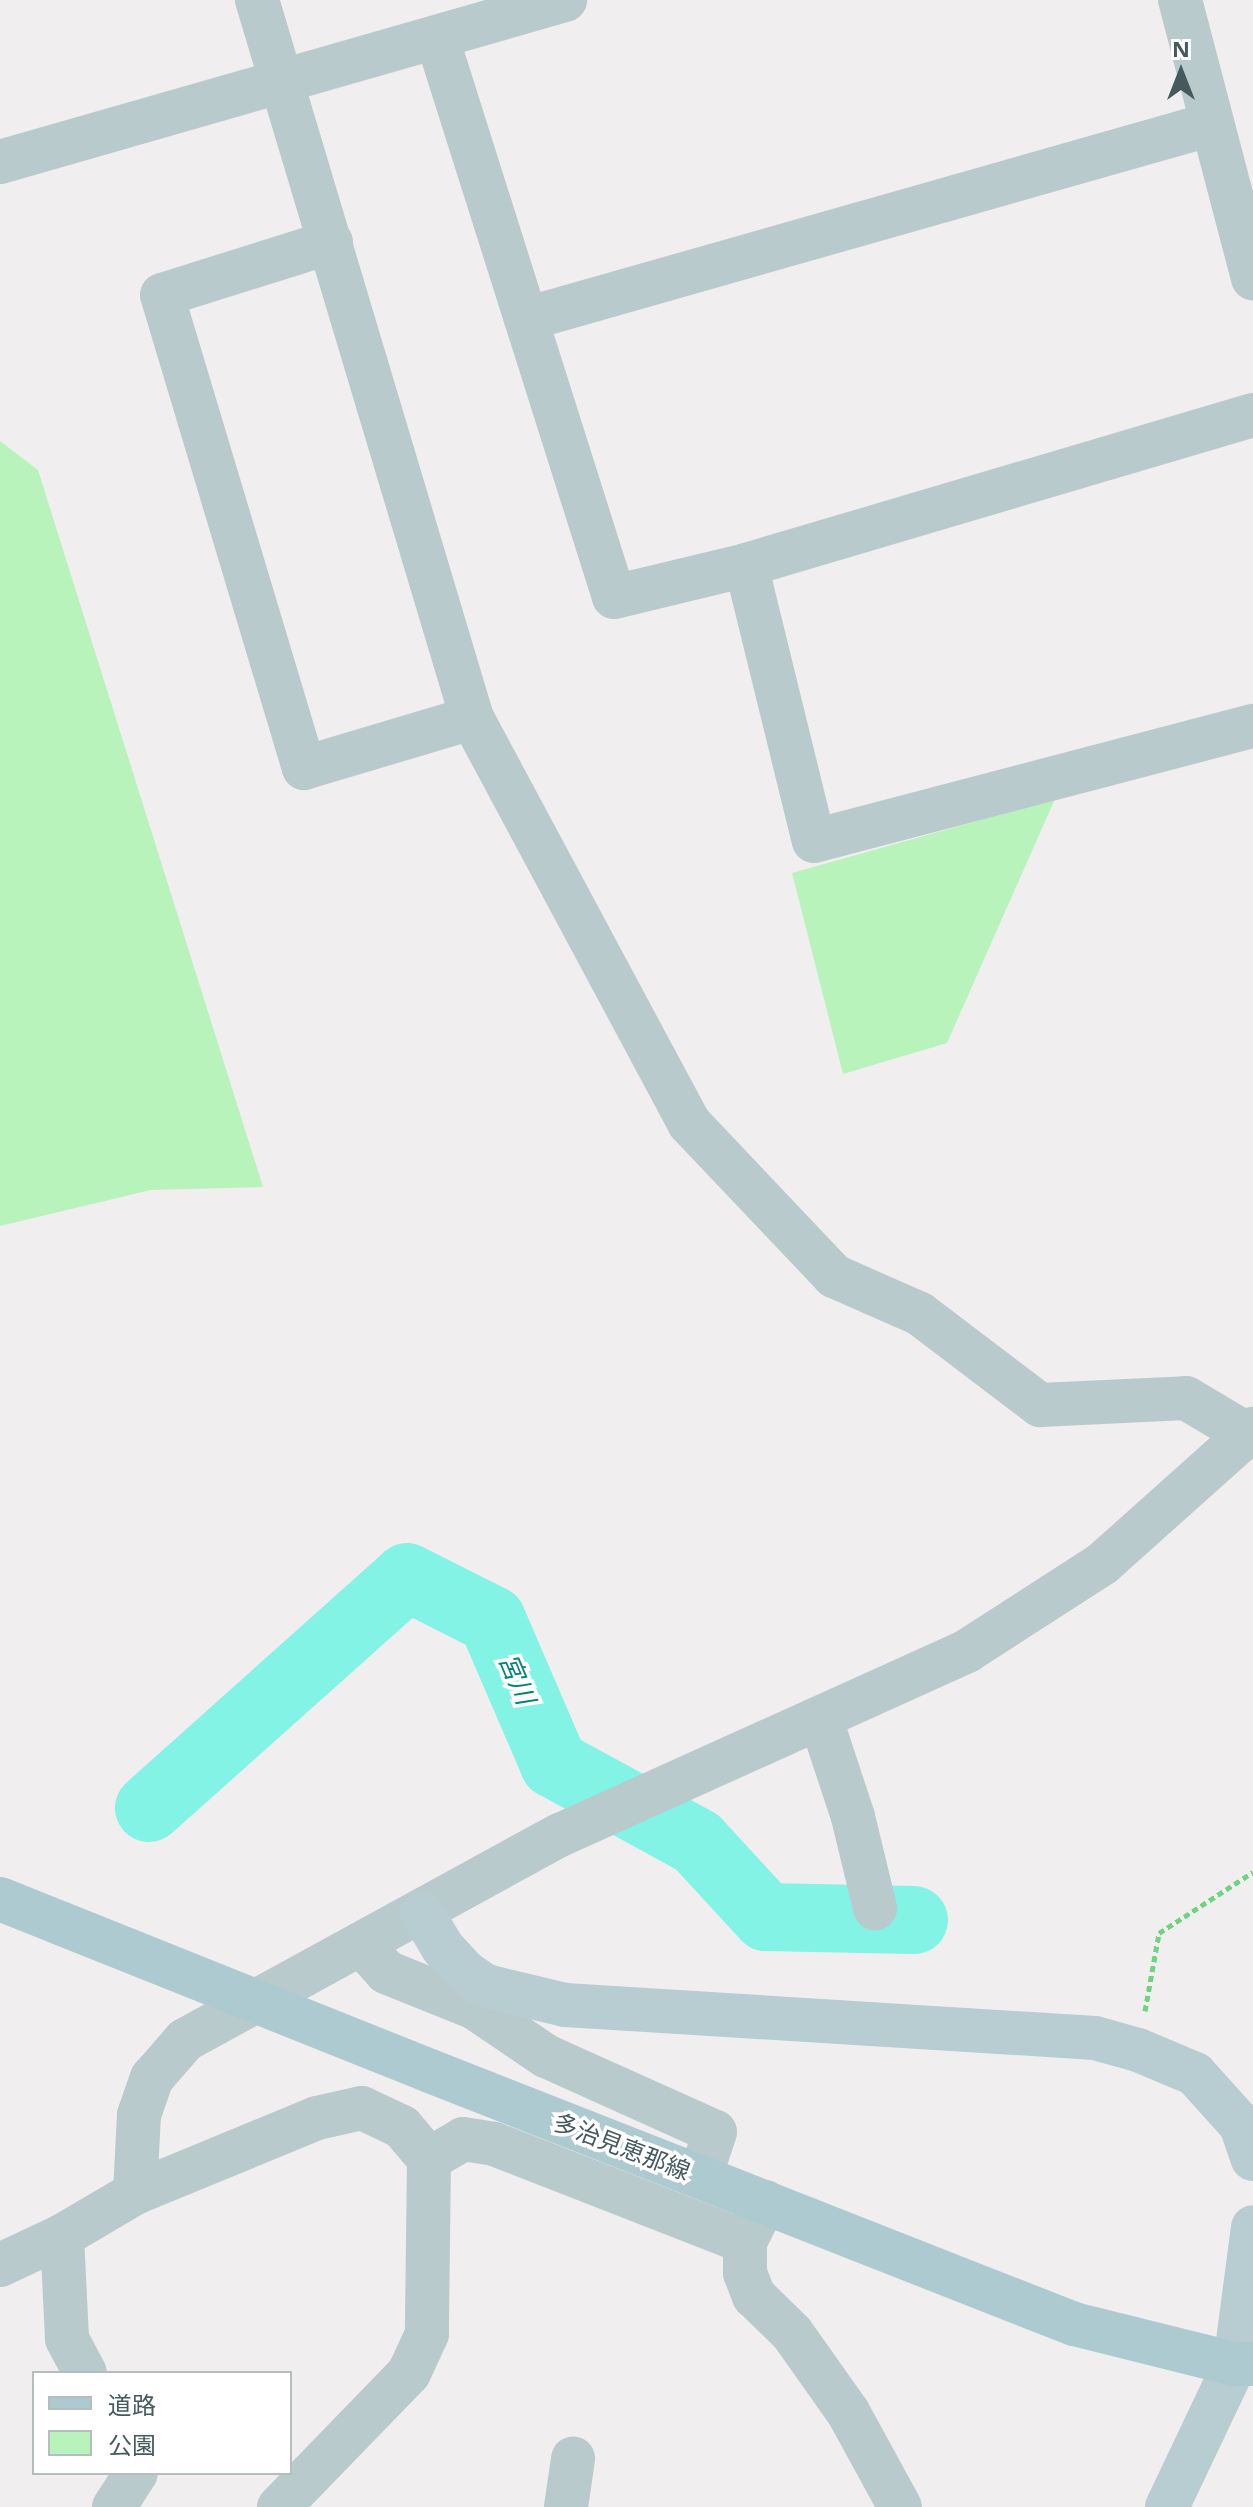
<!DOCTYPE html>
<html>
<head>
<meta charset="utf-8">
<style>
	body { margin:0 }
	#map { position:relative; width:1253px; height:2507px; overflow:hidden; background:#f1eeef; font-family:"Noto Sans","Noto Sans JP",sans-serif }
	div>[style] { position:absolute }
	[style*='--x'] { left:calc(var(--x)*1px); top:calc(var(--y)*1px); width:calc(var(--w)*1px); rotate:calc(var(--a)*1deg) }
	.green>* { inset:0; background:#b9f3bc }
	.river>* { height:68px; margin:-34px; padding:0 34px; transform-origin:34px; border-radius:34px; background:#82f3e5 }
	.path>* { height:5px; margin-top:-2.5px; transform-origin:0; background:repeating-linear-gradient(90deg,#6ed47f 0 6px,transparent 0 10px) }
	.street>* { height:44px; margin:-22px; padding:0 22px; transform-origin:22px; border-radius:22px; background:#b9cacd }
	.secondary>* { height:44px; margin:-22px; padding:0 22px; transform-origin:22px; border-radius:22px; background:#b8cdd2 }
	.primary>* { height:44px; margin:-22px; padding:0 22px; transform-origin:22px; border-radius:22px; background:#accad0 }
	.primary-bridge>* { height:44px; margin:-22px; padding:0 22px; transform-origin:22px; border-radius:22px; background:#accad0 }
	span { translate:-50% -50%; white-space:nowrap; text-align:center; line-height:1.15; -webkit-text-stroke:7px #fff; paint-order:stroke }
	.street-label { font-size:24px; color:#455a5e }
	.water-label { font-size:26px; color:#058474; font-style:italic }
	.legend { position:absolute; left:32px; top:2371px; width:260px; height:104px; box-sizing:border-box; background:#fff; border:2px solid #b5bdbf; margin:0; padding:10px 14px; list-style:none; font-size:24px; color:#455a5e }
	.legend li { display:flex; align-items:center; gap:16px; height:40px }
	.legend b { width:40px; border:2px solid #b5bdbf }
	.north { position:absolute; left:1141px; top:32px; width:80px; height:80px; -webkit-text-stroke:6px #fff; paint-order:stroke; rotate:0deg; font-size:22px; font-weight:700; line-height:32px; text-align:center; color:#455a5e }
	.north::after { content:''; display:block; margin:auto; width:28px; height:36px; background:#455a5e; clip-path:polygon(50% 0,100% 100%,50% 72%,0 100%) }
</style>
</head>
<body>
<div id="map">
	<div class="green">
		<div style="clip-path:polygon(0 441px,38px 470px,263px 1187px,151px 1190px,0 1226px)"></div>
		<div style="clip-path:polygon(1055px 799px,947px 1043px,843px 1074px,792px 873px)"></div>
	</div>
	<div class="river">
		<div style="--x:149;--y:1808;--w:346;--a:-41.8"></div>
		<div style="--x:407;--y:1577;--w:95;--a:26.8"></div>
		<div style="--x:492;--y:1620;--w:157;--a:66.7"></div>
		<div style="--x:554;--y:1764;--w:163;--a:28.6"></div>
		<div style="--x:697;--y:1842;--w:102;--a:47.4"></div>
		<div style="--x:766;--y:1917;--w:148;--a:1.2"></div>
	</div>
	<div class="path">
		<div style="--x:1145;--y:2011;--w:79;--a:-79.8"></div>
		<div style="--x:1159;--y:1933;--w:112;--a:-33"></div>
	</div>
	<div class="street">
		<div style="--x:257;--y:0;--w:749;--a:73.33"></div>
		<div style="--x:472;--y:718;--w:459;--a:61.8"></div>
		<div style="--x:689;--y:1123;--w:211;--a:46.5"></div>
		<div style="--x:834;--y:1276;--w:94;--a:23.8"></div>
		<div style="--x:920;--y:1314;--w:151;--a:37.2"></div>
		<div style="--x:1040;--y:1405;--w:146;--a:-2.7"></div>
		<div style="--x:1186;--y:1398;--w:72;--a:30.8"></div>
		<div style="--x:1180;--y:0;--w:288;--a:75.3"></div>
		<div style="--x:437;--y:38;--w:586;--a:72.43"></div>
		<div style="--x:614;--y:597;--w:136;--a:-13.6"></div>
		<div style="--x:746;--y:565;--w:284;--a:76.2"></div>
		<div style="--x:814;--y:841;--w:454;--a:-14.7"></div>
		<div style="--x:0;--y:162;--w:588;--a:-16"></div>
		<div style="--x:331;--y:242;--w:177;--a:162.6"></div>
		<div style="--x:162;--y:295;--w:494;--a:73.3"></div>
		<div style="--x:304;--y:768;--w:175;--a:-16.6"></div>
		<div style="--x:526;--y:319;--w:713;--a:-15.87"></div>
		<div style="--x:746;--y:565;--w:529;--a:-16.48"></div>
		<div style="--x:821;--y:1720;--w:102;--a:71.7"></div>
		<div style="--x:853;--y:1817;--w:94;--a:76.4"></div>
		<div style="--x:362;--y:1945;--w:36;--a:48"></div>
		<div style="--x:386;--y:1972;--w:96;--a:22"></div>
		<div style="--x:475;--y:2008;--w:86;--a:34.1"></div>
		<div style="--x:546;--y:2056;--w:185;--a:24.2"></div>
		<div style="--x:715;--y:2132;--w:47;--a:108.4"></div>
		<div style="--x:429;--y:2159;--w:39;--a:-30"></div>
		<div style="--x:463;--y:2139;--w:31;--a:9"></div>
		<div style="--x:494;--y:2144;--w:269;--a:21.3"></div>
		<div style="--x:135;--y:2193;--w:197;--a:-22.4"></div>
		<div style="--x:317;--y:2118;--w:46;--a:-12.5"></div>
		<div style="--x:362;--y:2108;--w:44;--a:25.4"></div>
		<div style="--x:402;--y:2127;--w:42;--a:49.8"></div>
		<div style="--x:429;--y:2159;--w:175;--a:90.7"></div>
		<div style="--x:427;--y:2334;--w:43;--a:114.8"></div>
		<div style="--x:409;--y:2373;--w:187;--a:134.1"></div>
		<div style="--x:765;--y:2202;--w:45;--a:116.6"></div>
		<div style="--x:745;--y:2242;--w:31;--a:90"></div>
		<div style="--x:745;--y:2273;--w:25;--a:69"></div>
		<div style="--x:754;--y:2296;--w:53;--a:44.2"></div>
		<div style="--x:792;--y:2333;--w:97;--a:54.7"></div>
		<div style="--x:848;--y:2412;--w:108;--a:61.3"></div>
		<div style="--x:62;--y:2236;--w:103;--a:87.2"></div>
		<div style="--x:67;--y:2339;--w:38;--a:62"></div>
		<div style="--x:0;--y:2265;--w:68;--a:-25.1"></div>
		<div style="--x:62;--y:2236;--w:85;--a:-30.5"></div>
		<div style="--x:135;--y:2193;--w:78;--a:-87.1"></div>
		<div style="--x:139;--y:2115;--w:39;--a:-71"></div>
		<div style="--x:152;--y:2078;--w:50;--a:-49"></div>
		<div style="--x:185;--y:2040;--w:427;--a:-28.7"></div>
		<div style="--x:560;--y:1835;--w:447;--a:-24.3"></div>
		<div style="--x:967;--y:1651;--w:161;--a:-32.8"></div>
		<div style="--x:1102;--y:1564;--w:203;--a:-41.8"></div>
		<div style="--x:114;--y:2507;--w:40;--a:-57.1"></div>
		<div style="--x:566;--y:2507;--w:49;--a:-81.7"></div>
	</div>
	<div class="secondary">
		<div style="--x:422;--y:1913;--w:41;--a:59"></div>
		<div style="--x:443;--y:1948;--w:33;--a:47"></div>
		<div style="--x:465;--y:1972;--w:25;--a:34"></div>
		<div style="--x:486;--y:1986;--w:81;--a:13.5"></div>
		<div style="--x:565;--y:2005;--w:531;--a:3.56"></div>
		<div style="--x:1095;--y:2038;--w:45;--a:15.6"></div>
		<div style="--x:1138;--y:2050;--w:62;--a:22.8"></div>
		<div style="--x:1195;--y:2074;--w:69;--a:48"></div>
		<div style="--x:1241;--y:2125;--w:36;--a:71"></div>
		<div style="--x:1167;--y:2507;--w:158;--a:-64.6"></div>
		<div style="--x:1235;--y:2364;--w:138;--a:-82.5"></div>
	</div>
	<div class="primary">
		<div style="--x:0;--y:1899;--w:65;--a:21.8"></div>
		<div style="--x:430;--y:2071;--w:692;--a:21.45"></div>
		<div style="--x:1074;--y:2324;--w:166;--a:14"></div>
		<div style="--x:1235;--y:2364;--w:18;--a:0"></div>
	</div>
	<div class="primary-bridge">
		<div style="--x:60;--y:1923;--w:399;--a:21.8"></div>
	</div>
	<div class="street-label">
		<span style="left:622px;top:2146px;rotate:21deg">多治見恵那線</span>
	</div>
	<div class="water-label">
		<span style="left:517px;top:1679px;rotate:67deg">宮川</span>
	</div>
	<ul class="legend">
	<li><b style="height:10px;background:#accad0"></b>道路</li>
	<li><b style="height:22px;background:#b9f3bc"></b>公園</li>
	</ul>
	<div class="north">N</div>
</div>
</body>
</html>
